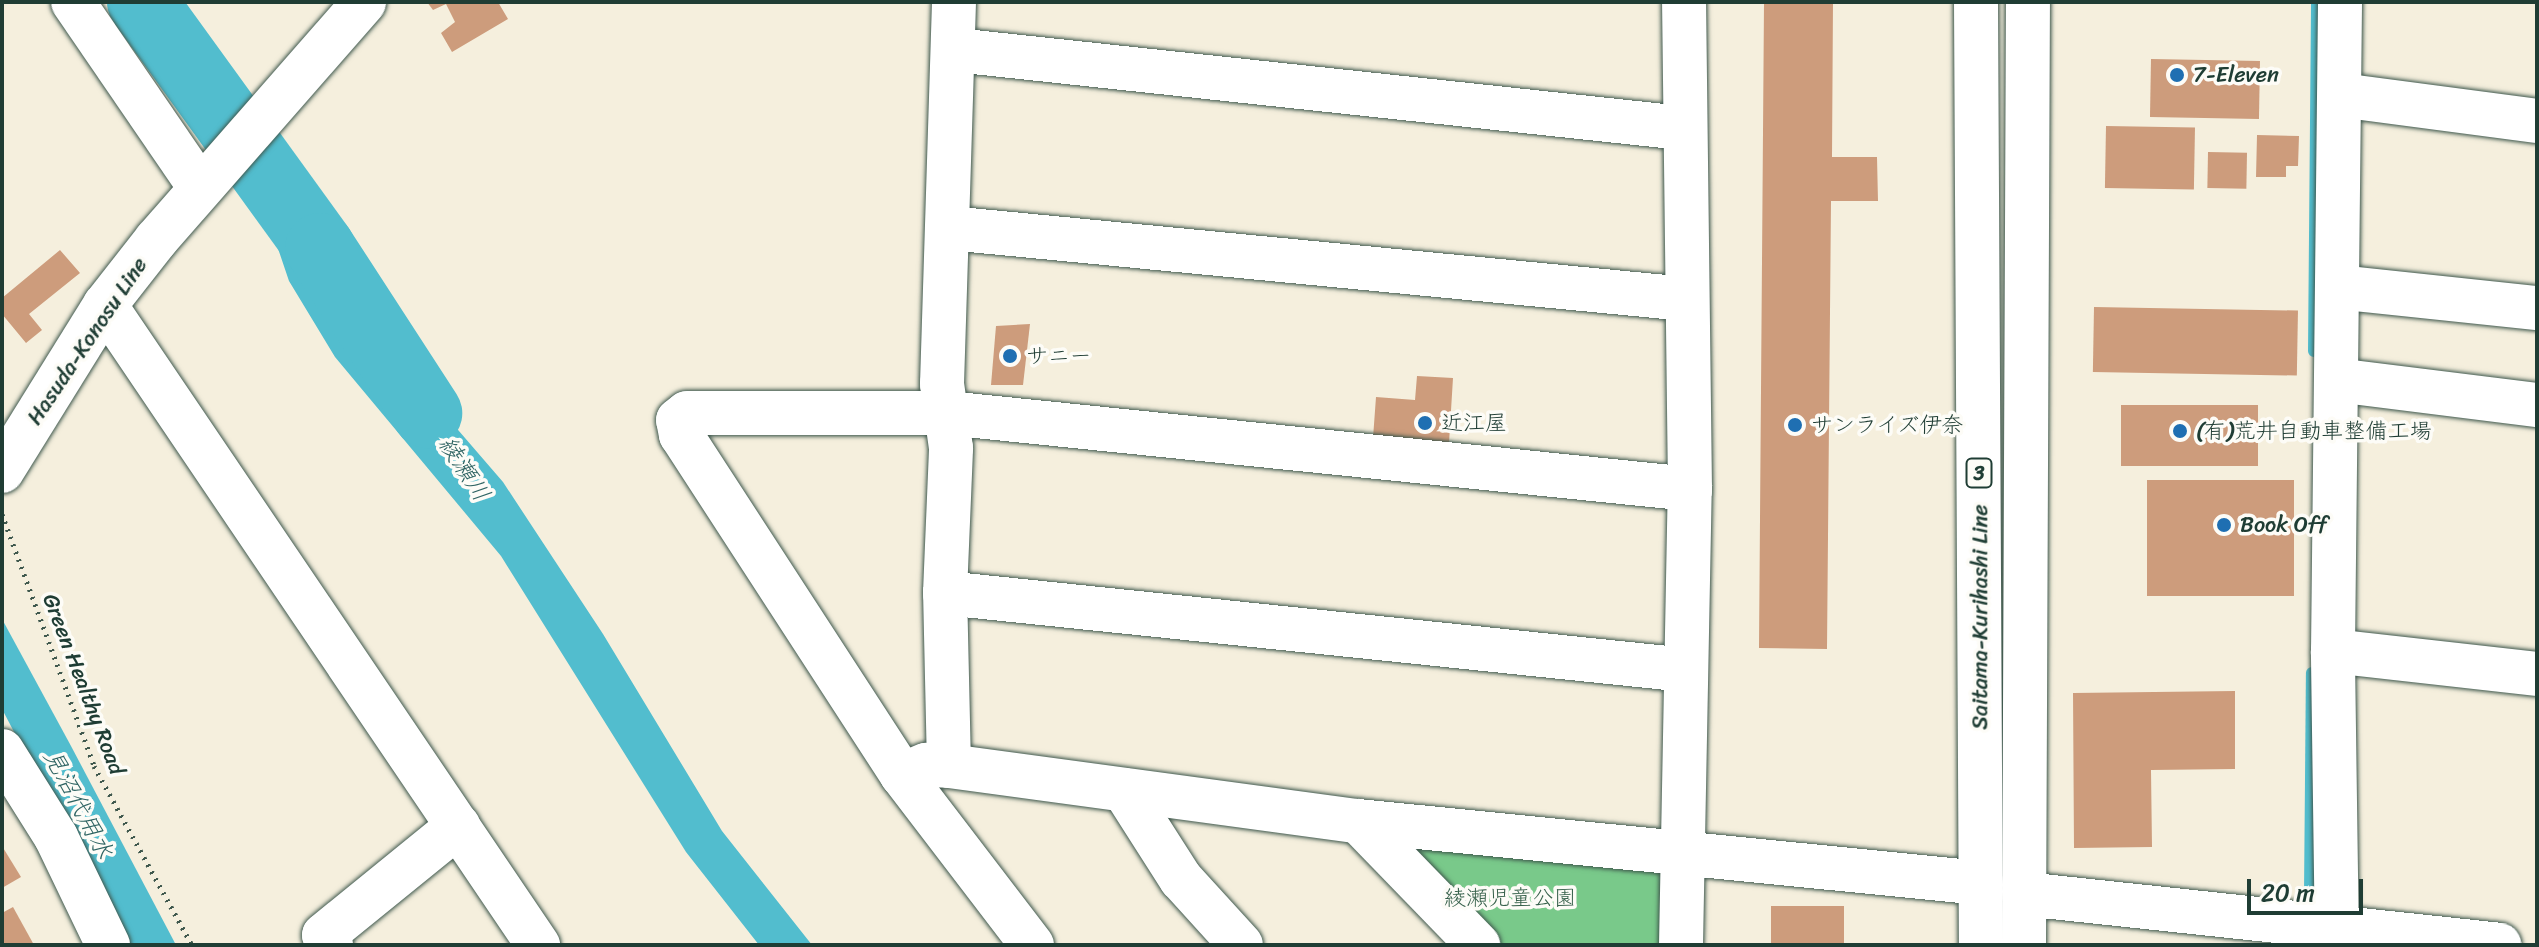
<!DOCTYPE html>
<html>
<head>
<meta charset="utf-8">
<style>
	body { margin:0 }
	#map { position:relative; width:2539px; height:947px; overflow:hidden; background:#f5efdd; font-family:Sriracha,"Klee One",sans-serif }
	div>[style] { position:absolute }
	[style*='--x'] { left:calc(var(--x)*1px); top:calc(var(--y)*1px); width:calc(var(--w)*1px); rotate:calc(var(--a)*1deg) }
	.green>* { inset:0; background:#79c98a }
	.water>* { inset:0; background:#52bdce }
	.pier>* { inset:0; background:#f5efdd }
	.stream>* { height:12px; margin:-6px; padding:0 6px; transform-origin:6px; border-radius:6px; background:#52bdce }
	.river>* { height:70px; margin:-35px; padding:0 35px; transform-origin:35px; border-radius:35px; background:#52bdce }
	.building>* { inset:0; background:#cd9c7c; transform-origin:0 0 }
	.path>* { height:5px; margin-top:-2.5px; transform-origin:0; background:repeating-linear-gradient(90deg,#3f584d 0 2px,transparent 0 8px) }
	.roads { filter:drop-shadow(0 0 2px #3f584d) drop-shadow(0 0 2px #3f584d) }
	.minor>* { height:44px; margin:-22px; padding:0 22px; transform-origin:22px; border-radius:22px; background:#fff }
	.major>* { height:44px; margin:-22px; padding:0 22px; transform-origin:22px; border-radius:22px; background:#fff }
	.dots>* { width:22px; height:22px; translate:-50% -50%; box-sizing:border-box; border:4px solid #fdfcf7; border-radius:50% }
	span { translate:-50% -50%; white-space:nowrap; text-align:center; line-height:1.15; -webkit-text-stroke:7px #fdfcf7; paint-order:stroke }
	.shield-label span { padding:2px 6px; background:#fdfcf7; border:2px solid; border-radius:6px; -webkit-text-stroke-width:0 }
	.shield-label { font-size:20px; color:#1f3d34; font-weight:700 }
	.poi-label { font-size:22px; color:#1f3d34 }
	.left { translate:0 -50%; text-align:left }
	.street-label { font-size:22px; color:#1f3d34 }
	.park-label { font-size:22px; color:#36604a }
	.water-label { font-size:24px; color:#2e6362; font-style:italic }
	.frame { position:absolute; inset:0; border:4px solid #1f3d34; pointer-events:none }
	.scale { position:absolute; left:2247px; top:879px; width:116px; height:36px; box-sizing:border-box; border:4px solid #1f3d34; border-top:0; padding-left:10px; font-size:24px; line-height:28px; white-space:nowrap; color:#1f3d34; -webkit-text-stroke:6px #fdfcf7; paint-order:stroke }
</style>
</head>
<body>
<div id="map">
	<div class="green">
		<div style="clip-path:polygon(1423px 842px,1661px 866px,1660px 945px,1489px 945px,1405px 860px)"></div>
	</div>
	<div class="water">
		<div style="clip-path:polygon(125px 2px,176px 2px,228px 83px,345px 299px,503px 482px,603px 634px,722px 831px,812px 945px,759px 945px,686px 852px,501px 556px,335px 357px,289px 281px,266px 213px)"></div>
		<div style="clip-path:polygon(2px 619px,71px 746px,176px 945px,126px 945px,2px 709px)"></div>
	</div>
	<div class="pier">
		<div style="clip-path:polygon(236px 89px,272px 156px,245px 188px,203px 125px)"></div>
	</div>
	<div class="stream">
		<div style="--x:2314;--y:351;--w:349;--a:-89.5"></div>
		<div style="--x:2310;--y:894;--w:221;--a:-89.5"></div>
	</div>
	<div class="river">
		<div style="--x:142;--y:2;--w:304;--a:54.1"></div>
		<div style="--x:320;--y:248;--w:197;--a:57"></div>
	</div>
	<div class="building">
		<div style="clip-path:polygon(427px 2px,498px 2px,508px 19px,452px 52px,441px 33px,455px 22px,446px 4px,433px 10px)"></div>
		<div style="clip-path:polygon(1764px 2px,1833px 2px,1832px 157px,1877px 157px,1878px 201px,1831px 201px,1827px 649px,1759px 648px)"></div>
		<div style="left:2151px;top:59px;width:109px;height:58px;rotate:1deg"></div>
		<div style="left:2106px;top:126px;width:89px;height:62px;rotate:1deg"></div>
		<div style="clip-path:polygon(2257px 135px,2299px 136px,2298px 166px,2286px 166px,2286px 177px,2256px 177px)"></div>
		<div style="left:2208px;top:152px;width:39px;height:36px;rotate:1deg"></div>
		<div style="clip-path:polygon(60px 250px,80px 273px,29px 314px,42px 330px,26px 343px,2px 314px,2px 298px)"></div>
		<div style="left:2094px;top:307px;width:204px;height:65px;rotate:1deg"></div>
		<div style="clip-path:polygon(1030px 324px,1023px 385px,991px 385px,996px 326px)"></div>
		<div style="clip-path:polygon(1417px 376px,1453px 378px,1449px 443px,1373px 438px,1376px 397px,1415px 400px)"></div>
		<div style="left:2121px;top:405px;width:137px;height:61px"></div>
		<div style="left:2294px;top:480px;width:116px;height:147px;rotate:90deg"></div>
		<div style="clip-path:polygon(2235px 691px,2235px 769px,2151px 770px,2152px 847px,2074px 848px,2073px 693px)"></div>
		<div style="clip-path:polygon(2px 846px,21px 877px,2px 888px)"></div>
		<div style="left:1771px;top:906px;width:73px;height:39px"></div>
		<div style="clip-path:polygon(13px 907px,34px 945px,2px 945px,2px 913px)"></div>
	</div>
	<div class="path">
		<div style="--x:2;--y:514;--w:268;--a:69.9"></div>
		<div style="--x:94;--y:766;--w:204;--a:61.3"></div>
	</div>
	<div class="roads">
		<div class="minor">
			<div style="--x:73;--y:2;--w:223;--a:55.6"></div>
			<div style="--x:955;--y:50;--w:732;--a:6.12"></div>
			<div style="--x:2340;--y:95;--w:199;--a:7.5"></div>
			<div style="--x:949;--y:228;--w:741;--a:5.5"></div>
			<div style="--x:2337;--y:287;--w:201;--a:6"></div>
			<div style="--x:105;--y:305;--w:773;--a:55.92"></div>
			<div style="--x:2336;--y:380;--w:203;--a:7.1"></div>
			<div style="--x:945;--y:593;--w:745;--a:5.93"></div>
			<div style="--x:2333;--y:651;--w:205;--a:6.4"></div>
			<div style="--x:2;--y:751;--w:102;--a:57.9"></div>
			<div style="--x:56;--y:837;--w:120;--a:64.3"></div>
			<div style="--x:949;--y:766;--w:173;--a:-91.3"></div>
			<div style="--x:945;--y:593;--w:145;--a:-87.6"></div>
			<div style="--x:951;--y:448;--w:65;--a:-98"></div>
			<div style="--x:942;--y:384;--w:382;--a:-88.2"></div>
			<div style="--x:902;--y:775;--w:26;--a:-23"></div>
			<div style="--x:926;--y:765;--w:23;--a:2"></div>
			<div style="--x:949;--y:766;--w:413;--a:7.7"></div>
			<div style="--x:1358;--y:821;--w:626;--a:5.68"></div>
			<div style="--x:1124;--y:790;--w:106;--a:57.4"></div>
			<div style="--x:1181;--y:879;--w:89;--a:47.7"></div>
			<div style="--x:1358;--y:821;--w:173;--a:45.9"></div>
			<div style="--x:2024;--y:894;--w:478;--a:6.1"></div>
			<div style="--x:331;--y:945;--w:12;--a:-125"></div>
			<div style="--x:324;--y:935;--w:173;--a:-39.1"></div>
			<div style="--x:1032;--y:945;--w:214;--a:-127.4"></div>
			<div style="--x:902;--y:775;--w:406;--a:-123"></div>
			<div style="--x:681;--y:435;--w:15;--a:-101"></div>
			<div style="--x:678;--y:420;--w:11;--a:-38"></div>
			<div style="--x:687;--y:413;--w:260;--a:0"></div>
			<div style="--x:947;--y:413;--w:747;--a:5.84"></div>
			<div style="--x:1681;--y:945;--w:456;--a:-88.9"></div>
			<div style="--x:1690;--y:489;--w:487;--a:-90.7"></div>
			<div style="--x:2337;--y:945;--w:294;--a:-90.8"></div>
			<div style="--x:2333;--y:651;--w:649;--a:-89.38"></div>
		</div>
		<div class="major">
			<div style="--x:1976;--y:2;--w:943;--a:89.7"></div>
			<div style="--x:2;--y:471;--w:195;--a:-58.2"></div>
			<div style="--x:105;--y:305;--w:83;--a:-51.9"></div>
			<div style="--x:156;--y:240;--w:316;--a:-48.8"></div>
			<div style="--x:2024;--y:945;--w:943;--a:-89.76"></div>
		</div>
	</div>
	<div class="dots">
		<div style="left:2177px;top:75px;background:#1f6fb2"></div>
		<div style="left:1010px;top:356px;background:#1f6fb2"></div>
		<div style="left:1425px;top:423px;background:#1f6fb2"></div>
		<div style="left:1795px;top:425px;background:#1f6fb2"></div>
		<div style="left:2180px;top:431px;background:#1f6fb2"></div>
		<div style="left:2224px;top:525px;background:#1f6fb2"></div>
	</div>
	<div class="shield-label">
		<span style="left:1979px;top:473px">3</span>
	</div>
	<div class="poi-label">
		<span class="left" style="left:2193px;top:75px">7-Eleven</span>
		<span class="left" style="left:1026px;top:356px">サニー</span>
		<span class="left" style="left:1441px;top:423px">近江屋</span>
		<span class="left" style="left:1811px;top:425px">サンライズ伊奈</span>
		<span class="left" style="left:2196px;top:431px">(有)荒井自動車整備工場</span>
		<span class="left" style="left:2240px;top:525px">Book Off</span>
	</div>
	<div class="street-label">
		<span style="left:87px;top:341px;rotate:-56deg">Hasuda-Konosu Line</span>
		<span style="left:1980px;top:617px;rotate:-90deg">Saitama-Kurihashi Line</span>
		<span style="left:84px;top:684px;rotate:69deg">Green Healthy Road</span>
	</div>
	<div class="park-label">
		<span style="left:1510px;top:898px">綾瀬児童公園</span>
	</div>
	<div class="water-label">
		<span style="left:464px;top:469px;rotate:57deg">綾瀬川</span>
		<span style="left:78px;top:804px;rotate:62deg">見沼代用水</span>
	</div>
	<div class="frame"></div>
	<div class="scale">20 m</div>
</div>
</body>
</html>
